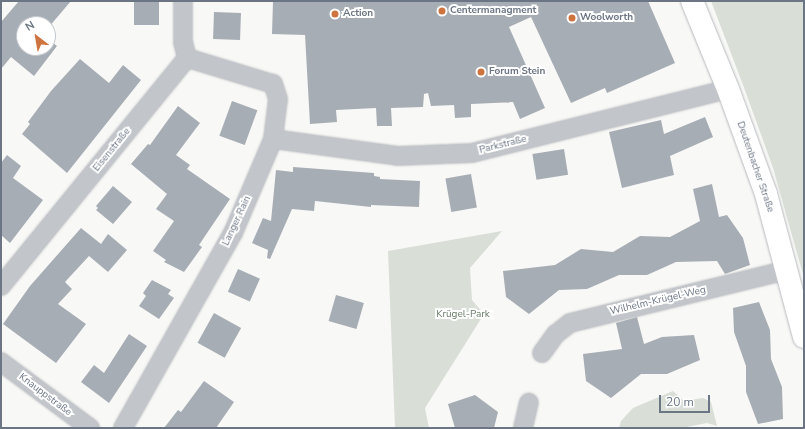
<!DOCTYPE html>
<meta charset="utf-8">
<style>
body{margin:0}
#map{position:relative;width:805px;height:429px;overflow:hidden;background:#f8f8f6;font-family:"Nunito Sans",sans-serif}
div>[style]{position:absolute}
.green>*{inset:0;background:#d9ded7}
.building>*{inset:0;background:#a7adb4;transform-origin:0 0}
.roads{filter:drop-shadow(0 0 1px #b7babf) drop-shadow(0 0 1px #b7babf)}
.street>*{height:18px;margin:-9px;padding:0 9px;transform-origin:9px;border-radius:9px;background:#c2c5c9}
.secondary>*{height:22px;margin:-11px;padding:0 11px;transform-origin:11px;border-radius:11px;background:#fff}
.dots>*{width:11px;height:11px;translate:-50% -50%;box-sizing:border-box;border:2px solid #fff;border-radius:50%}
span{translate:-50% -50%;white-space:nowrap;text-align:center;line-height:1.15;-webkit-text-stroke:4px #fff;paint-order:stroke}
.poi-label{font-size:10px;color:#6b7583;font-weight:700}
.left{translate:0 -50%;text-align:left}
.street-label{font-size:10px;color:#6b7583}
.park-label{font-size:10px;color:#6a7b69}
.frame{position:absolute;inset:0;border:2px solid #6b7583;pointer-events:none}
.north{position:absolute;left:16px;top:16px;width:40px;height:40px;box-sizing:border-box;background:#fff;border:1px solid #c4c8cd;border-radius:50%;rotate:329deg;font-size:11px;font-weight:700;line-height:16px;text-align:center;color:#6b7583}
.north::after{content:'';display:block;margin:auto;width:14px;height:18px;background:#cf733f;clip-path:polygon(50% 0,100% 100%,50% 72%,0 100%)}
.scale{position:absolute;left:659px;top:395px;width:51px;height:18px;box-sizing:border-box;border:2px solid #6b7583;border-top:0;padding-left:5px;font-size:12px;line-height:14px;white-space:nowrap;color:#6b7583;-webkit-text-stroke:3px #fff;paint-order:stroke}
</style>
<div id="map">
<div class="green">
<div style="clip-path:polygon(711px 1px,804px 1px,804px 278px,773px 168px,743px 85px)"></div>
<div style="clip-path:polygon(502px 231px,470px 268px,472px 300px,484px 314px,425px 408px,429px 428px,395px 428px,388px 251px)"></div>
<div style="clip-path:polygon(673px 391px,684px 401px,703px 398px,711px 402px,717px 426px,707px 423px,681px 428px,619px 428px,621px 421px,633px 408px)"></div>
</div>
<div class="building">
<div style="clip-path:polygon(19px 1px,71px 1px,48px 28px,48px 24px,24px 24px,24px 48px,48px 48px,48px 39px,57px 46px,34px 76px,11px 57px,1px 69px,1px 22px)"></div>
<div style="left:134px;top:1px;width:25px;height:24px"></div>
<div style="clip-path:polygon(273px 1px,648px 1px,675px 63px,607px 93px,605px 88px,571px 103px,531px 17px,509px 27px,545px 108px,520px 119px,513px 102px,471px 104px,471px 117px,455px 118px,454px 105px,431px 106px,428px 93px,424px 94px,423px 107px,391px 108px,392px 126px,377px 126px,376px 108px,336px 110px,337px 122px,310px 124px,305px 35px,272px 34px)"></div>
<div style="left:214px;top:12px;width:27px;height:27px;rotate:2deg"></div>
<div style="clip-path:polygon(80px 59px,109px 83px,123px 65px,141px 80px,67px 173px,22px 134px,30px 124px,28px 122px,51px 91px)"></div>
<div style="left:232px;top:101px;width:27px;height:37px;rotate:20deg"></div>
<div style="clip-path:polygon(178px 106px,200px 123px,176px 155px,190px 165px,187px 169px,230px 199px,199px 245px,202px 247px,184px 272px,164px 262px,166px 260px,153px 251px,174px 221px,156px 209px,167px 194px,131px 164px,148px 144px,150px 145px)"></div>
<div style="clip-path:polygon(705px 117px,713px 137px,670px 156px,674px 175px,622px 188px,609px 132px,661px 120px,664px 134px)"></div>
<div style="left:564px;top:149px;width:26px;height:32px;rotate:81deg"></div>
<div style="clip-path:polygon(7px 155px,21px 166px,13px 178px,43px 200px,10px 243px,1px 235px,1px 163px)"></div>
<div style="clip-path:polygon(293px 167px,374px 173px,374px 176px,380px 177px,380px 179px,420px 181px,419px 207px,371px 205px,371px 207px,315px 201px,314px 211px,292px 209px,270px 259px,267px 258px,268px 250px,252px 243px,263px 218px,271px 221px,276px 170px,293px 172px)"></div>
<div style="left:471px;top:174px;width:34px;height:26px;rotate:80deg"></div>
<div style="clip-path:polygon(712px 184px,719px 217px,727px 215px,743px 238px,750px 265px,725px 274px,717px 261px,676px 262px,647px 275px,619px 275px,587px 289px,559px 290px,529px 314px,506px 297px,503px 271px,555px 265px,581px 249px,613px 252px,640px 236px,670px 237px,700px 221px,693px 189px)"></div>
<div style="clip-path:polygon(113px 186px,132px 202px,113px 224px,96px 210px,98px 208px,96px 206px)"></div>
<div style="clip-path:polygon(81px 228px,101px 244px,108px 234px,127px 250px,108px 272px,89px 256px,65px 282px,72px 289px,58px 304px,86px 324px,56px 363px,3px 324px,30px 286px)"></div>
<div style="left:238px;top:269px;width:24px;height:25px;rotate:24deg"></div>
<div style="clip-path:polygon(152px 280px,171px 290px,168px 294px,174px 298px,159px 319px,139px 306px,146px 296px,143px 293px)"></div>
<div style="left:336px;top:295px;width:29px;height:27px;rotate:16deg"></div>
<div style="clip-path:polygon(759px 302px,770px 330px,771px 359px,782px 387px,783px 419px,758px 424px,746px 392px,746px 366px,734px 332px,733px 308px)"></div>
<div style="left:214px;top:313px;width:31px;height:34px;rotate:29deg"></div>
<div style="clip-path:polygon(637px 317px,644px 344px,662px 337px,694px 335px,700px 360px,667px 374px,641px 374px,611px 398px,586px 381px,583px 354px,622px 349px,616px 323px)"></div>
<div style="clip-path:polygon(129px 334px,147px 346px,109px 403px,81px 382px,94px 365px,104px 373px)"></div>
<div style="clip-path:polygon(204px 381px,234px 402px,216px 428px,164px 428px,178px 410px,181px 412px)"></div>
<div style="clip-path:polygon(475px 395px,498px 412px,494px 428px,455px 428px,448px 404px)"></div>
</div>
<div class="roads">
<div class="street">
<div style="left:273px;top:139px;width:126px;rotate:7.7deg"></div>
<div style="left:398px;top:156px;width:74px;rotate:-2.3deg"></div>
<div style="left:472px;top:153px;width:264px;rotate:-14deg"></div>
<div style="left:1px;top:286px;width:294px;rotate:-50.8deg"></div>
<div style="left:187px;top:58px;width:16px;rotate:-104deg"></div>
<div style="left:183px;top:42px;width:41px;rotate:-90deg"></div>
<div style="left:542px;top:353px;width:24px;rotate:-54deg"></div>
<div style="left:556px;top:334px;width:18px;rotate:-38deg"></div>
<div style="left:570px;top:323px;width:223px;rotate:-13.7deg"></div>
<div style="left:1px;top:362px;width:111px;rotate:36.6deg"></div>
<div style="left:123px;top:428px;width:224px;rotate:-60.6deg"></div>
<div style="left:233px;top:233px;width:102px;rotate:-66.9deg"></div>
<div style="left:273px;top:139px;width:40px;rotate:-82.9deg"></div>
<div style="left:278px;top:99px;width:16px;rotate:-108deg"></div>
<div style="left:273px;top:84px;width:90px;rotate:-163.2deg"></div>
<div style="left:523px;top:428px;width:26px;rotate:-77deg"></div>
</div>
<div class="secondary">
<div style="left:692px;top:1px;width:95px;rotate:67.8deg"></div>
<div style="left:728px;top:89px;width:112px;rotate:70.1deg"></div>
<div style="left:766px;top:194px;width:148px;rotate:75.1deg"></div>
</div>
</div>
<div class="dots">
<div style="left:442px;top:11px;background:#cf733f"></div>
<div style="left:335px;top:14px;background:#cf733f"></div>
<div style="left:572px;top:18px;background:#cf733f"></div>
<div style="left:481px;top:72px;background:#cf733f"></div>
</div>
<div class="poi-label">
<span class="left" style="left:450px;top:11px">Centermanagment</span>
<span class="left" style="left:343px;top:14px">Action</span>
<span class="left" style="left:580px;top:18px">Woolworth</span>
<span class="left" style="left:489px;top:72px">Forum Stein</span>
</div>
<div class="street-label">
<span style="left:503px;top:145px;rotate:-14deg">Parkstraße</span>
<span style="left:112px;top:150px;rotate:-51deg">Eisenstraße</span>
<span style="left:755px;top:167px;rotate:71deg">Deutenbacher Straße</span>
<span style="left:237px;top:221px;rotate:-65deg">Langer Rain</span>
<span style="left:658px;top:301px;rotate:-13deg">Wilhelm-Krügel-Weg</span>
<span style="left:45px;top:395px;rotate:37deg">Knauppstraße</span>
</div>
<div class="park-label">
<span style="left:463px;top:315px">Krügel-Park</span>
</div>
<div class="frame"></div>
<div class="north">N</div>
<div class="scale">20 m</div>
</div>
